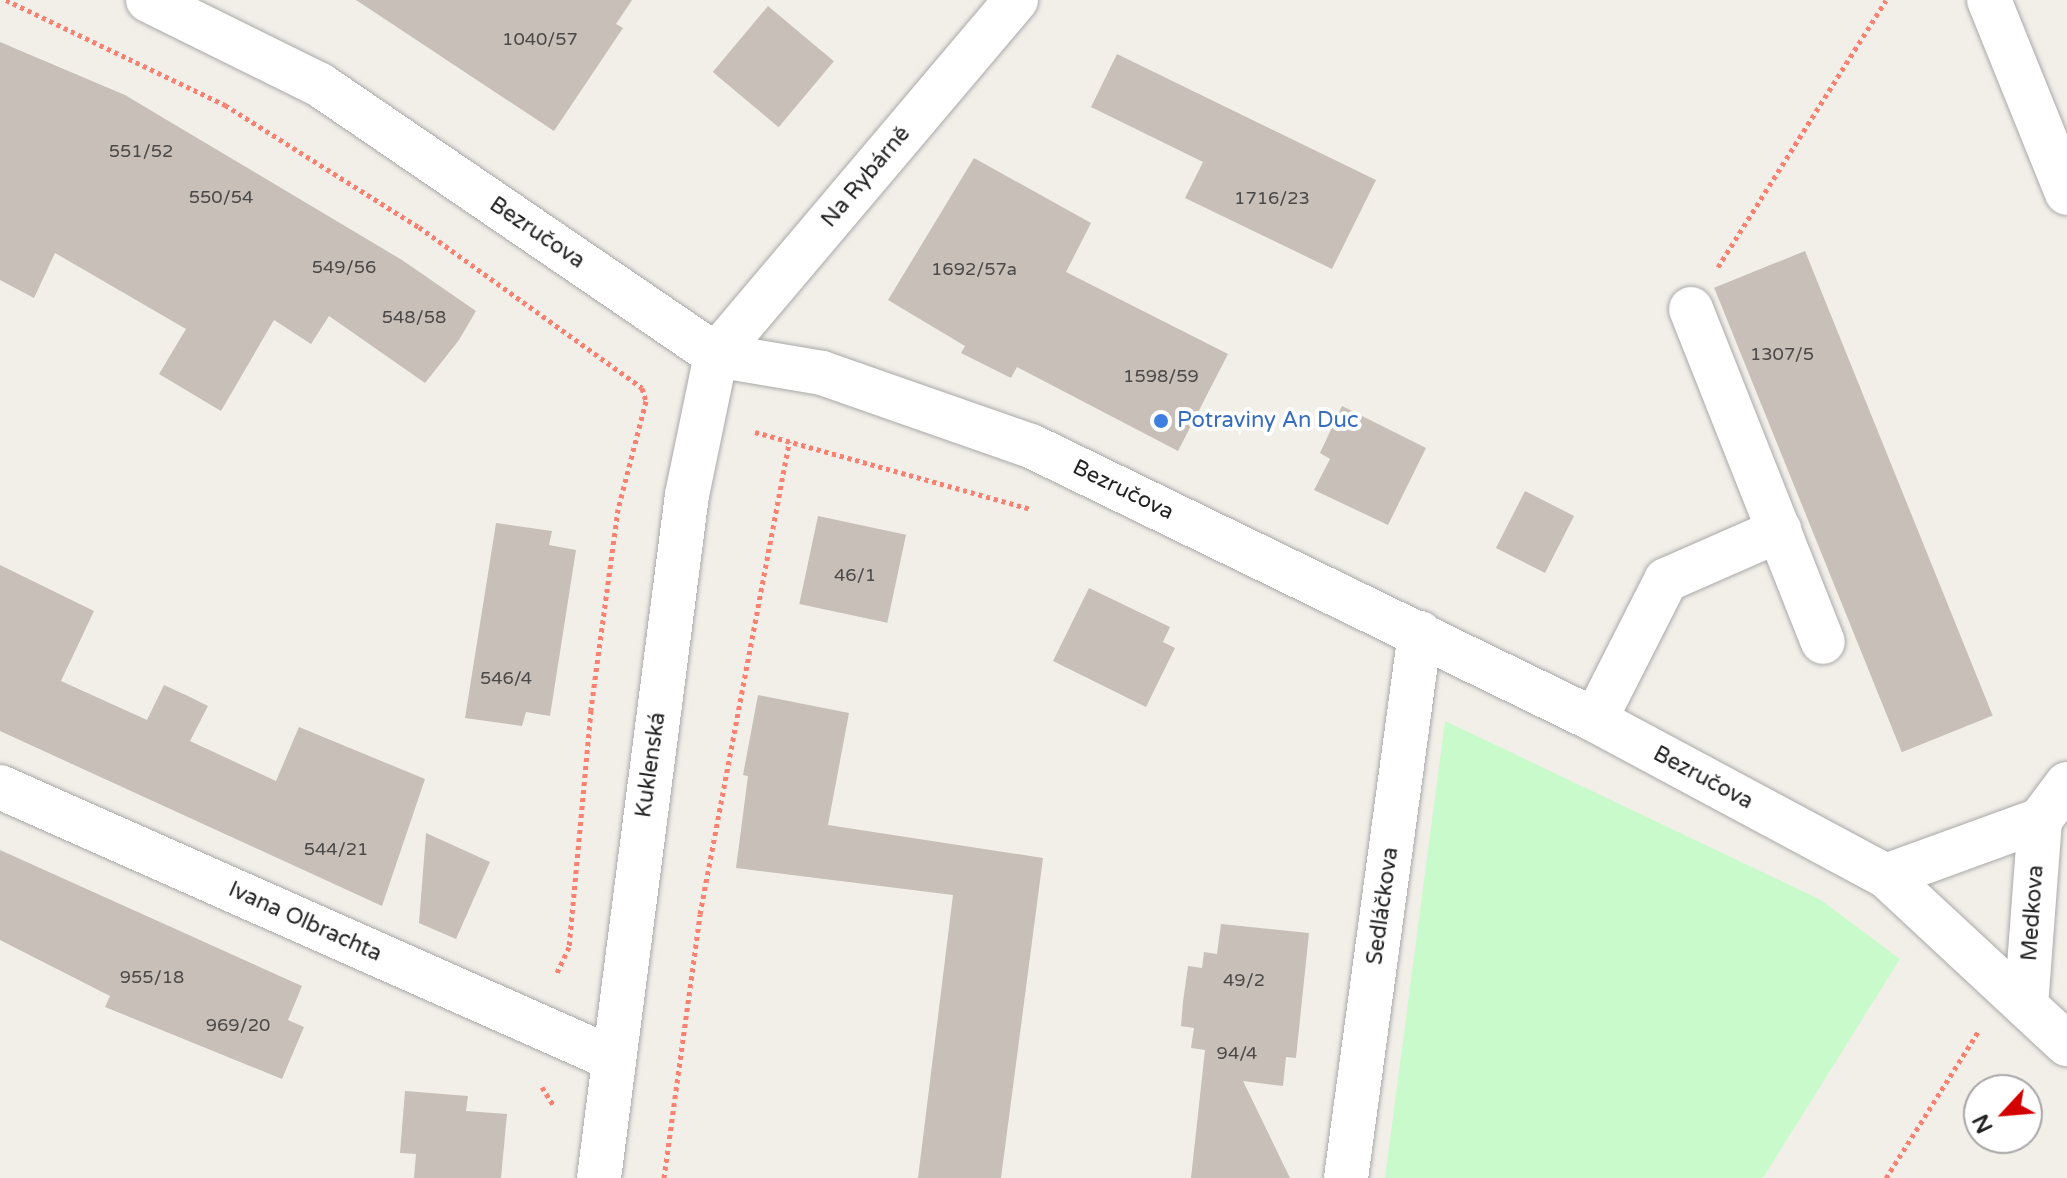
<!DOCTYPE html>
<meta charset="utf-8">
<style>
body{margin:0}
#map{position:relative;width:2067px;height:1178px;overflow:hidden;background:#f2efe9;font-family:"Varela Round",sans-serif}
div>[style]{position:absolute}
.park>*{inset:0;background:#c8facc}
.building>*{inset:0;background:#c7bfb8;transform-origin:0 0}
.path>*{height:5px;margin-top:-2.5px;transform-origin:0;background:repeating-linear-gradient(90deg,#fa8072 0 4px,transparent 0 8px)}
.roads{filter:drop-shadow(0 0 2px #a9a9a9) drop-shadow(0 0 2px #a9a9a9)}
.minor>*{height:44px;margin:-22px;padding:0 22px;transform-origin:22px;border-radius:22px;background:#fff}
.dots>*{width:22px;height:22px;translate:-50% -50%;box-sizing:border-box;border:4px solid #fff;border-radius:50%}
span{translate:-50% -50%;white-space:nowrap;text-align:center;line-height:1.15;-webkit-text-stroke:8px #fff;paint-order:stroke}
.number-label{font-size:18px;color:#4b4948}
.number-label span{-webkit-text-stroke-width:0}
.street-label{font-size:22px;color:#222}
.shop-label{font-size:22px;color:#366cbe}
.left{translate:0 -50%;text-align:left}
.north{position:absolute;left:1963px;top:1074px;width:80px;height:80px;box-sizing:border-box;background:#fff;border:2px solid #a7a7a7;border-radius:50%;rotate:244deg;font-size:22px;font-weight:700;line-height:32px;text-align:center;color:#222}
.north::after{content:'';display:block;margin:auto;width:28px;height:36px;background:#d40000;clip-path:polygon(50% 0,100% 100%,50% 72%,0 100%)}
</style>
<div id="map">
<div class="park">
<div style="clip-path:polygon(1445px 721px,1821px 900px,1900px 959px,1763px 1178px,1385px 1178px)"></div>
</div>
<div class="building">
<div style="clip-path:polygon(356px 0,632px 0,616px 24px,623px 28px,554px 131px)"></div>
<div style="left:768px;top:6px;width:86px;height:86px;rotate:40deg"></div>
<div style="clip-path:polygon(0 42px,125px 95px,402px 260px,476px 311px,459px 340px,425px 383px,329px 316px,311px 344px,274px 320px,221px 411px,159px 374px,186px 329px,55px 253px,34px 298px,0 280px)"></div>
<div style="clip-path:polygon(1117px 54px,1376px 180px,1332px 269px,1185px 198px,1203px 162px,1091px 107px)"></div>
<div style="clip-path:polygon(974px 158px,1091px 223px,1066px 272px,1228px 354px,1178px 451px,1017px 367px,1011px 378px,961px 353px,965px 346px,888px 300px)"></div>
<div style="left:1805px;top:251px;width:501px;height:98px;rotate:68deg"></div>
<div style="clip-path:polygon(1342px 406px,1426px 448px,1388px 525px,1314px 490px,1330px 459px,1320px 453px)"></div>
<div style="left:1525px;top:491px;width:55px;height:64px;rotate:27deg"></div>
<div style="left:818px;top:516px;width:90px;height:90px;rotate:12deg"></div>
<div style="clip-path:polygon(496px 523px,552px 531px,549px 545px,576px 550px,550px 716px,526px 712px,522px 726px,465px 718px)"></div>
<div style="clip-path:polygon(0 565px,94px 611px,61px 681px,147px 720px,164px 685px,190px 697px,208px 706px,190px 741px,276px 781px,299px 727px,425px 779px,382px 906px,0 731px)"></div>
<div style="clip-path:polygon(1089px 588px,1170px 627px,1163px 642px,1175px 648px,1146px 707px,1053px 661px)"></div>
<div style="clip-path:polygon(758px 695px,849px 713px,828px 825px,1043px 858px,1001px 1178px,918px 1178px,953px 895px,736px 868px,748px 776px,743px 775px)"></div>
<div style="clip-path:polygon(426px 833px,490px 862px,456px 939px,419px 923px)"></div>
<div style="clip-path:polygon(0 850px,302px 986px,288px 1020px,304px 1027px,282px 1079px,105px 1007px,110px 996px,0 940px)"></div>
<div style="clip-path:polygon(1221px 924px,1309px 933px,1296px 1058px,1286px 1057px,1283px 1086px,1243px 1081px,1290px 1178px,1191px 1178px,1205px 1050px,1191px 1048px,1194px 1028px,1181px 1026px,1183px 1002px,1188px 966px,1202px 968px,1204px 952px,1217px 954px)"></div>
<div style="clip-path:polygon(405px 1091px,468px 1096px,466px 1111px,507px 1114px,501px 1178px,414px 1178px,416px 1154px,400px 1153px)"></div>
</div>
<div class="path">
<div style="left:6px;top:0;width:243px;rotate:25.6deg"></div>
<div style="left:225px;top:105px;width:229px;rotate:32.2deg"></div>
<div style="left:419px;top:227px;width:275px;rotate:35.8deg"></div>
<div style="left:642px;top:388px;width:14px;rotate:73deg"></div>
<div style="left:646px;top:401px;width:112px;rotate:104.5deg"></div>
<div style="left:618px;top:509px;width:203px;rotate:97.7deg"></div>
<div style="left:591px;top:710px;width:238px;rotate:95.3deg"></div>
<div style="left:569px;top:947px;width:31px;rotate:115deg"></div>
<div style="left:1718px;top:267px;width:315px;rotate:-57.8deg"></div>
<div style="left:755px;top:432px;width:286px;rotate:15.6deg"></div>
<div style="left:542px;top:1087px;width:22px;rotate:58deg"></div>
<div style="left:664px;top:1178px;width:266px;rotate:-82.2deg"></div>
<div style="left:700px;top:914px;width:481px;rotate:-79.3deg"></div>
<div style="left:1886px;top:1178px;width:173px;rotate:-57.8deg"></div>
</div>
<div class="roads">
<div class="minor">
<div style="left:148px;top:0;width:192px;rotate:26.3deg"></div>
<div style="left:320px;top:85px;width:479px;rotate:34.3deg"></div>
<div style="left:716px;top:355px;width:108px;rotate:9.6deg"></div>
<div style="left:822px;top:373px;width:221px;rotate:19.3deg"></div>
<div style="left:1031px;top:446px;width:627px;rotate:25.91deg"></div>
<div style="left:1595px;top:720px;width:330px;rotate:28.2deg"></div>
<div style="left:1886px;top:876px;width:247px;rotate:42.9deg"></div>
<div style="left:1989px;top:0;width:208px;rotate:68deg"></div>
<div style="left:1691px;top:309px;width:358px;rotate:68.4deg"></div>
<div style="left:1595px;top:720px;width:157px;rotate:-63.1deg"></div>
<div style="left:1666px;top:580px;width:124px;rotate:-23.7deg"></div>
<div style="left:0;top:787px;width:668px;rotate:23.92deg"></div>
<div style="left:1886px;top:876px;width:164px;rotate:-20deg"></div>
<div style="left:2040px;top:820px;width:45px;rotate:-53.1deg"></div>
<div style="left:2026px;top:1006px;width:187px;rotate:-85.7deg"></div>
<div style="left:599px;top:1178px;width:689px;rotate:-82.66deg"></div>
<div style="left:687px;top:495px;width:143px;rotate:-78.3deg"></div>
<div style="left:716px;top:355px;width:465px;rotate:-49.8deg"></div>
<div style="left:1346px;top:1178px;width:550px;rotate:-82.27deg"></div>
</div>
</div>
<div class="dots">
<div style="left:1161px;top:421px;background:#3f7fe0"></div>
</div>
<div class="number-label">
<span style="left:540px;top:39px">1040/57</span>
<span style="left:141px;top:151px">551/52</span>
<span style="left:221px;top:197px">550/54</span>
<span style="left:1272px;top:198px">1716/23</span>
<span style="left:344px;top:267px">549/56</span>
<span style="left:974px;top:269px">1692/57a</span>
<span style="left:414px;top:317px">548/58</span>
<span style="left:1782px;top:354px">1307/5</span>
<span style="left:1161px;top:376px">1598/59</span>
<span style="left:855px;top:575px">46/1</span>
<span style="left:506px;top:678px">546/4</span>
<span style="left:336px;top:849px">544/21</span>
<span style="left:152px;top:977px">955/18</span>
<span style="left:1244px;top:980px">49/2</span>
<span style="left:238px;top:1025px">969/20</span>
<span style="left:1237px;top:1053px">94/4</span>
</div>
<div class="street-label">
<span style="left:866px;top:177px;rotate:-50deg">Na Rybárně</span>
<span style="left:537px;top:233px;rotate:34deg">Bezručova</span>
<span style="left:1123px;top:490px;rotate:26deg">Bezručova</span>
<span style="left:651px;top:765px;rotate:-82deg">Kuklenská</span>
<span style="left:1703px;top:778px;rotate:28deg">Bezručova</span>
<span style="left:1383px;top:906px;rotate:-82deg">Sedláčkova</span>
<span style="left:2033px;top:913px;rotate:-86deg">Medkova</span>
<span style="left:305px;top:922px;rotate:24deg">Ivana Olbrachta</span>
</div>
<div class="shop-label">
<span class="left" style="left:1177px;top:421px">Potraviny An Duc</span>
</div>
<div class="north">N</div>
</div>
